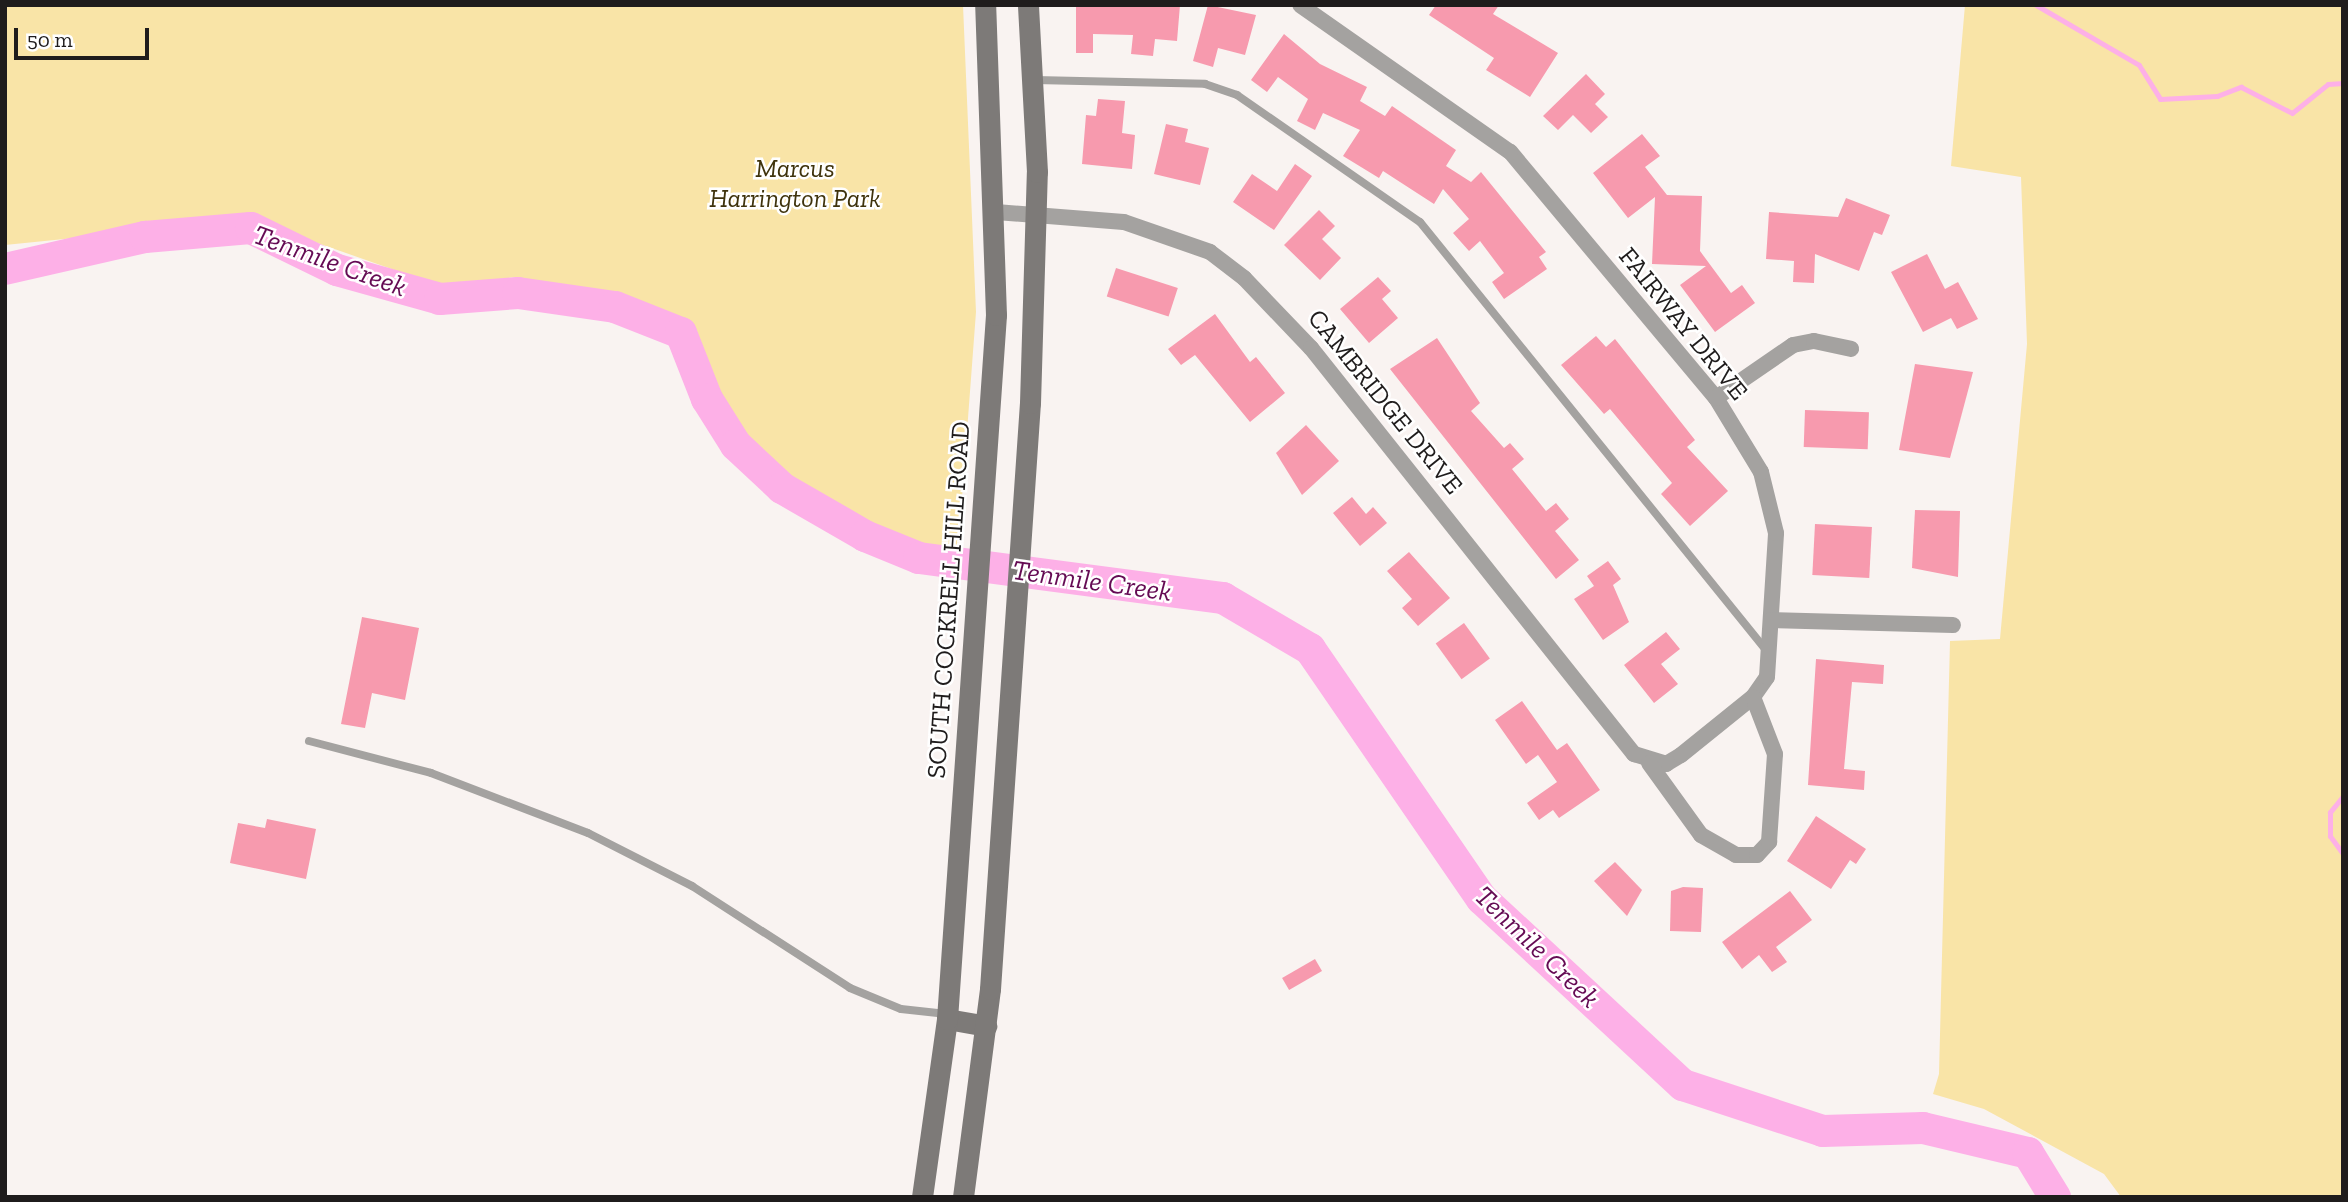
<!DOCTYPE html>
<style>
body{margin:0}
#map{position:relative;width:2348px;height:1202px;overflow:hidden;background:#f9f3f1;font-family:"Zilla Slab",serif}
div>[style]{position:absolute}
.green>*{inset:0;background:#f9e4a7}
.stream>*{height:5px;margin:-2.5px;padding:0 2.5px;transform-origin:2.5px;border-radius:2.5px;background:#fdb0e7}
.river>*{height:32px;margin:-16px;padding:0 16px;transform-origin:16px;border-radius:16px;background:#fdb0e7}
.building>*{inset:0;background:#f79aae;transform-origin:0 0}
.lane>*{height:8px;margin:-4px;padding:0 4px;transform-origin:4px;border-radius:4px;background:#a4a2a0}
.street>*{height:16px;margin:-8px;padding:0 8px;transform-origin:8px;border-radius:8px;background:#a4a2a0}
.secondary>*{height:21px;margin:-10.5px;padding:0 10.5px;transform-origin:10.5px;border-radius:10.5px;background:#7d7a78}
span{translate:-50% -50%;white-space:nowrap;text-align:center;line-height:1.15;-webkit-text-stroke:5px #fff;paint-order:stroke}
.park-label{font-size:26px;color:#3f330c;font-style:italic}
.street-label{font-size:26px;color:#1f1c1c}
.water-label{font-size:28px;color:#650b54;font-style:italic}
.frame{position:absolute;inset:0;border:7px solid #1f1c1c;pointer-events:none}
.scale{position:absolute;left:14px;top:28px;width:135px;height:32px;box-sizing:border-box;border:4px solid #1f1c1c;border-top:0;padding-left:9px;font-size:21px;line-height:24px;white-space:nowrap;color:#1f1c1c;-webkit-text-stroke:5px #fff;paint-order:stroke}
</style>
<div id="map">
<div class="green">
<div style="clip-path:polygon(5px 5px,963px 5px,976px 312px,958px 551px,916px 545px,789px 482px,744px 444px,689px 327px,620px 298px,516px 277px,440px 286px,252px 220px,5px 245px)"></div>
<div style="clip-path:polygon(1965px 5px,2343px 5px,2343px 1197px,2121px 1197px,2104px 1174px,1984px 1109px,1933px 1094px,1939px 1074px,1950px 641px,2000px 639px,2027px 344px,2021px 177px,1951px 166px)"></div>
</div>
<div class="stream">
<div style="left:2036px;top:5px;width:119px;rotate:30.2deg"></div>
<div style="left:2139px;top:65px;width:40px;rotate:58deg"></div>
<div style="left:2160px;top:99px;width:57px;rotate:-3deg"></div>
<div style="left:2217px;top:96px;width:26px;rotate:-21deg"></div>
<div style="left:2241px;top:87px;width:57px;rotate:27deg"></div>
<div style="left:2292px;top:113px;width:46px;rotate:-38.9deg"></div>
<div style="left:2328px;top:84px;width:15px;rotate:-4deg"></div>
<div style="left:2343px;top:796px;width:21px;rotate:129deg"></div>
<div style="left:2330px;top:812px;width:24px;rotate:90deg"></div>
<div style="left:2330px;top:836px;width:22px;rotate:54deg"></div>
</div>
<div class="river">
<div style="left:5px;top:269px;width:144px;rotate:-12.9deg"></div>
<div style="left:145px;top:237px;width:106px;rotate:-4.9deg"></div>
<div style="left:251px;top:228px;width:96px;rotate:26deg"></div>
<div style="left:337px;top:270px;width:107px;rotate:15.7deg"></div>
<div style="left:440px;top:299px;width:78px;rotate:-4.4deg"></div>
<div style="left:518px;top:293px;width:98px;rotate:8.2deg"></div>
<div style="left:615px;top:307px;width:71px;rotate:21.5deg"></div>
<div style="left:681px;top:333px;width:71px;rotate:68.5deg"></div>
<div style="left:707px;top:399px;width:54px;rotate:57.8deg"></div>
<div style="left:736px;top:445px;width:63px;rotate:43.1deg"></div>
<div style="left:782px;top:488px;width:96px;rotate:30deg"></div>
<div style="left:865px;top:536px;width:58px;rotate:22.2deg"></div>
<div style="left:919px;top:558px;width:307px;rotate:7.5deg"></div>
<div style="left:1223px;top:598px;width:101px;rotate:30.4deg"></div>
<div style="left:1310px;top:649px;width:303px;rotate:55.5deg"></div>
<div style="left:1482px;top:899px;width:274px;rotate:42.8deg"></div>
<div style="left:1683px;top:1085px;width:147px;rotate:18.2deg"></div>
<div style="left:1823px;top:1131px;width:100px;rotate:-1.7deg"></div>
<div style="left:1923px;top:1128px;width:108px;rotate:13.4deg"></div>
<div style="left:2028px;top:1153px;width:52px;rotate:58.5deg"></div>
</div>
<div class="building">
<div style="clip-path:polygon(1076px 5px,1180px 5px,1177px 41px,1155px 39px,1153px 56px,1131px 54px,1133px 35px,1093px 34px,1093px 53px,1076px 53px)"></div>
<div style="clip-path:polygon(1208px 5px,1256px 15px,1245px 55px,1218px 48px,1213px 67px,1193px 61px)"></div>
<div style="clip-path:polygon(1436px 5px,1499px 5px,1493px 14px,1558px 53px,1530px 97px,1486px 70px,1494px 58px,1429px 15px)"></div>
<div style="clip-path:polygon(1284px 34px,1320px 64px,1367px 87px,1360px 101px,1385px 116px,1392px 106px,1456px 150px,1446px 166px,1471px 182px,1481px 172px,1546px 252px,1539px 257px,1547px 269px,1504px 299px,1492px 282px,1504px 273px,1480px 241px,1469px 251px,1453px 233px,1469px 219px,1443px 189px,1434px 204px,1383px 171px,1379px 178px,1343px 156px,1360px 130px,1323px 113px,1315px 130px,1297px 121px,1308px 99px,1278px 77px,1267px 92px,1251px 80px)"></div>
<div style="clip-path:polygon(1586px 74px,1605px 94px,1595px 104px,1608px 117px,1591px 133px,1573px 115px,1558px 130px,1543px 116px)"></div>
<div style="clip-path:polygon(1098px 99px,1125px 101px,1122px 133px,1135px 135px,1132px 169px,1082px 164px,1086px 115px,1096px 116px)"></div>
<div style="clip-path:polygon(1166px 124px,1188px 129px,1185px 142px,1209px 148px,1200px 185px,1154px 174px)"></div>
<div style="clip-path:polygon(1642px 134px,1660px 156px,1645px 167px,1667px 195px,1702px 196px,1700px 251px,1731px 293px,1742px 285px,1755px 303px,1715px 332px,1680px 285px,1706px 266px,1652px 264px,1655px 197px,1628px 218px,1593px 173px)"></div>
<div style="clip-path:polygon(1295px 164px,1312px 176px,1274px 230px,1233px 202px,1252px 174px,1277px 191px)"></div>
<div style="clip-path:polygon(1846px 198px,1890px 215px,1882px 235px,1874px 232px,1859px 271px,1815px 254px,1814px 283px,1793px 282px,1794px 261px,1766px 259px,1769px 212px,1838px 217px)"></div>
<div style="clip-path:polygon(1319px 210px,1335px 226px,1322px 239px,1341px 258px,1320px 280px,1284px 245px)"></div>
<div style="clip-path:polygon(1927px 254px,1945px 289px,1958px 282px,1978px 319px,1957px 329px,1951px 318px,1923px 332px,1891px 272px)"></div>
<div style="left:1116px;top:268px;width:65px;height:30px;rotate:18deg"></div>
<div style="clip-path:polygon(1378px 277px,1391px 291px,1382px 299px,1398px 318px,1369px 343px,1340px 309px)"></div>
<div style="clip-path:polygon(1215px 314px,1250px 362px,1256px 357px,1285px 393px,1250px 422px,1195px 355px,1181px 365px,1168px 349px)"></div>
<div style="clip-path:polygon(1596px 336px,1606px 347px,1615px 339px,1695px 440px,1687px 447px,1728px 491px,1690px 526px,1661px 494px,1672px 483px,1610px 409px,1604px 414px,1561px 365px)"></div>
<div style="clip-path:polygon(1437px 338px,1480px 403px,1471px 411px,1504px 448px,1510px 443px,1524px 459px,1512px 469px,1546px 511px,1556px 503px,1569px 519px,1555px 531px,1579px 560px,1556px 579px,1390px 369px)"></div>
<div style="clip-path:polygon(1915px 364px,1973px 372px,1950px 458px,1899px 450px)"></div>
<div style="left:1805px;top:410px;width:64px;height:37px;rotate:2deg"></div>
<div style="clip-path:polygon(1306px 425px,1339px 461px,1302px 495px,1276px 453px)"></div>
<div style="clip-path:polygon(1352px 497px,1366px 514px,1373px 507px,1387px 523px,1360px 546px,1333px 513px)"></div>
<div style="clip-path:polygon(1915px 510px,1960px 511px,1958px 577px,1912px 568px)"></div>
<div style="left:1815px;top:524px;width:57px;height:51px;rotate:3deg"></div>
<div style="clip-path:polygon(1409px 552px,1450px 598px,1418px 626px,1402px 608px,1412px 599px,1387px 571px)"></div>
<div style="clip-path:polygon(1608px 561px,1621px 579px,1613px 585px,1629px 622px,1603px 640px,1574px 599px,1594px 586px,1587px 576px)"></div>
<div style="clip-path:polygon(362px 617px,419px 628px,405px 700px,372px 693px,365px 728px,341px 724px)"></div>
<div style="left:1464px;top:623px;width:44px;height:35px;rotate:54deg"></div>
<div style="clip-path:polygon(1666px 632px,1680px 649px,1661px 664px,1678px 684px,1654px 703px,1624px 665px)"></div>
<div style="clip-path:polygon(1816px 659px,1884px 665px,1883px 684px,1852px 682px,1844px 769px,1865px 771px,1864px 790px,1808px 785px)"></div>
<div style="clip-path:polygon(1522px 701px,1557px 750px,1567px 743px,1600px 790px,1559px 818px,1553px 810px,1539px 820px,1527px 803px,1557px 782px,1538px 755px,1526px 764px,1495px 720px)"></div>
<div style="clip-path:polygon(1816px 816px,1866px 849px,1856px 864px,1850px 860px,1831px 889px,1787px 861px)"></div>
<div style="clip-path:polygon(267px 819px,316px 829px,306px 879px,230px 863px,238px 823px,265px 828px)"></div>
<div style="clip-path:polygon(1615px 862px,1642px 890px,1627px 916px,1594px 881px)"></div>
<div style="clip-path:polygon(1683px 887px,1703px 888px,1701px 932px,1670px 931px,1671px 891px)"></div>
<div style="clip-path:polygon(1790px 891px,1812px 920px,1776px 947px,1787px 962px,1772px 972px,1759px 955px,1742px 969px,1722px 942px)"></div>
<div style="left:1315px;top:959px;width:14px;height:38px;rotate:60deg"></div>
</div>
<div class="lane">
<div style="left:1035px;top:80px;width:170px;rotate:1.3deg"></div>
<div style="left:1205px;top:84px;width:34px;rotate:19deg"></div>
<div style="left:1237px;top:95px;width:223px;rotate:34.8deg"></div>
<div style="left:1420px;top:222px;width:550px;rotate:51.05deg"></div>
<div style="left:309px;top:741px;width:126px;rotate:14.7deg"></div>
<div style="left:431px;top:773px;width:168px;rotate:20.9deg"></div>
<div style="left:588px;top:833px;width:117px;rotate:27deg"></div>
<div style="left:692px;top:886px;width:188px;rotate:32.8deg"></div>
<div style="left:850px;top:988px;width:55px;rotate:22.4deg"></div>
<div style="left:901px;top:1009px;width:46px;rotate:6.2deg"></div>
</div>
<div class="street">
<div style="left:996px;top:212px;width:128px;rotate:4.5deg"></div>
<div style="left:1124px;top:222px;width:91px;rotate:19.2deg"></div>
<div style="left:1210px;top:252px;width:43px;rotate:37.4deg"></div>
<div style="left:1244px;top:278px;width:97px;rotate:46.3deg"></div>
<div style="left:1311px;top:348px;width:519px;rotate:51.5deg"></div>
<div style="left:1634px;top:754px;width:34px;rotate:17deg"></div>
<div style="left:1666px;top:764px;width:17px;rotate:-31deg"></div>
<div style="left:1681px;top:755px;width:92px;rotate:-38.9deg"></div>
<div style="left:1753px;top:697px;width:24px;rotate:-55deg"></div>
<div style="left:1767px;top:677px;width:144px;rotate:-86.4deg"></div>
<div style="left:1776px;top:533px;width:63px;rotate:-103.8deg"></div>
<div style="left:1761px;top:472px;width:87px;rotate:-121.3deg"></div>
<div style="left:1716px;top:398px;width:321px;rotate:-129.9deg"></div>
<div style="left:1510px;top:152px;width:256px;rotate:-145deg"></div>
<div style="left:1716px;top:398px;width:93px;rotate:-34.5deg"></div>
<div style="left:1793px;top:345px;width:21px;rotate:-11deg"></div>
<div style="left:1814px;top:341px;width:38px;rotate:12deg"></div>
<div style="left:1771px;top:620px;width:182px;rotate:1.6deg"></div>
<div style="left:1649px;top:763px;width:89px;rotate:54.2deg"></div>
<div style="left:1701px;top:835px;width:40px;rotate:29.7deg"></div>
<div style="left:1736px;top:855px;width:21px"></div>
<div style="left:1757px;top:855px;width:18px;rotate:-47deg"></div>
<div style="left:1769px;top:842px;width:88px;rotate:-86.1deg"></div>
<div style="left:1775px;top:754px;width:61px;rotate:-111.1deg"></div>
</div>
<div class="secondary">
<div style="left:947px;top:1019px;width:40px;rotate:10deg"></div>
<div style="left:922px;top:1197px;width:180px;rotate:-82deg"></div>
<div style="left:947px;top:1019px;width:706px;rotate:-86.02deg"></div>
<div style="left:996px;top:315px;width:310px;rotate:-92deg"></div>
<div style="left:963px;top:1197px;width:210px;rotate:-82.6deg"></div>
<div style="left:990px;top:989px;width:587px;rotate:-86.1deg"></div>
<div style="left:1030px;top:403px;width:231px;rotate:-88.3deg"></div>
<div style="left:1037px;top:172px;width:167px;rotate:-93.1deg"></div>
</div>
<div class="park-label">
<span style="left:795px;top:184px">Marcus<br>Harrington Park</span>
</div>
<div class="street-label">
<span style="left:1683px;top:324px;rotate:51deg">FAIRWAY DRIVE</span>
<span style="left:1385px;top:402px;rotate:51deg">CAMBRIDGE DRIVE</span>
<span style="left:949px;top:600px;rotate:-86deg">SOUTH COCKRELL HILL ROAD</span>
</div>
<div class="water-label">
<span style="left:330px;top:261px;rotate:20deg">Tenmile Creek</span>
<span style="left:1092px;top:581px;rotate:8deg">Tenmile Creek</span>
<span style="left:1537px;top:947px;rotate:44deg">Tenmile Creek</span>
</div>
<div class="frame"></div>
<div class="scale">50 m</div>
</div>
